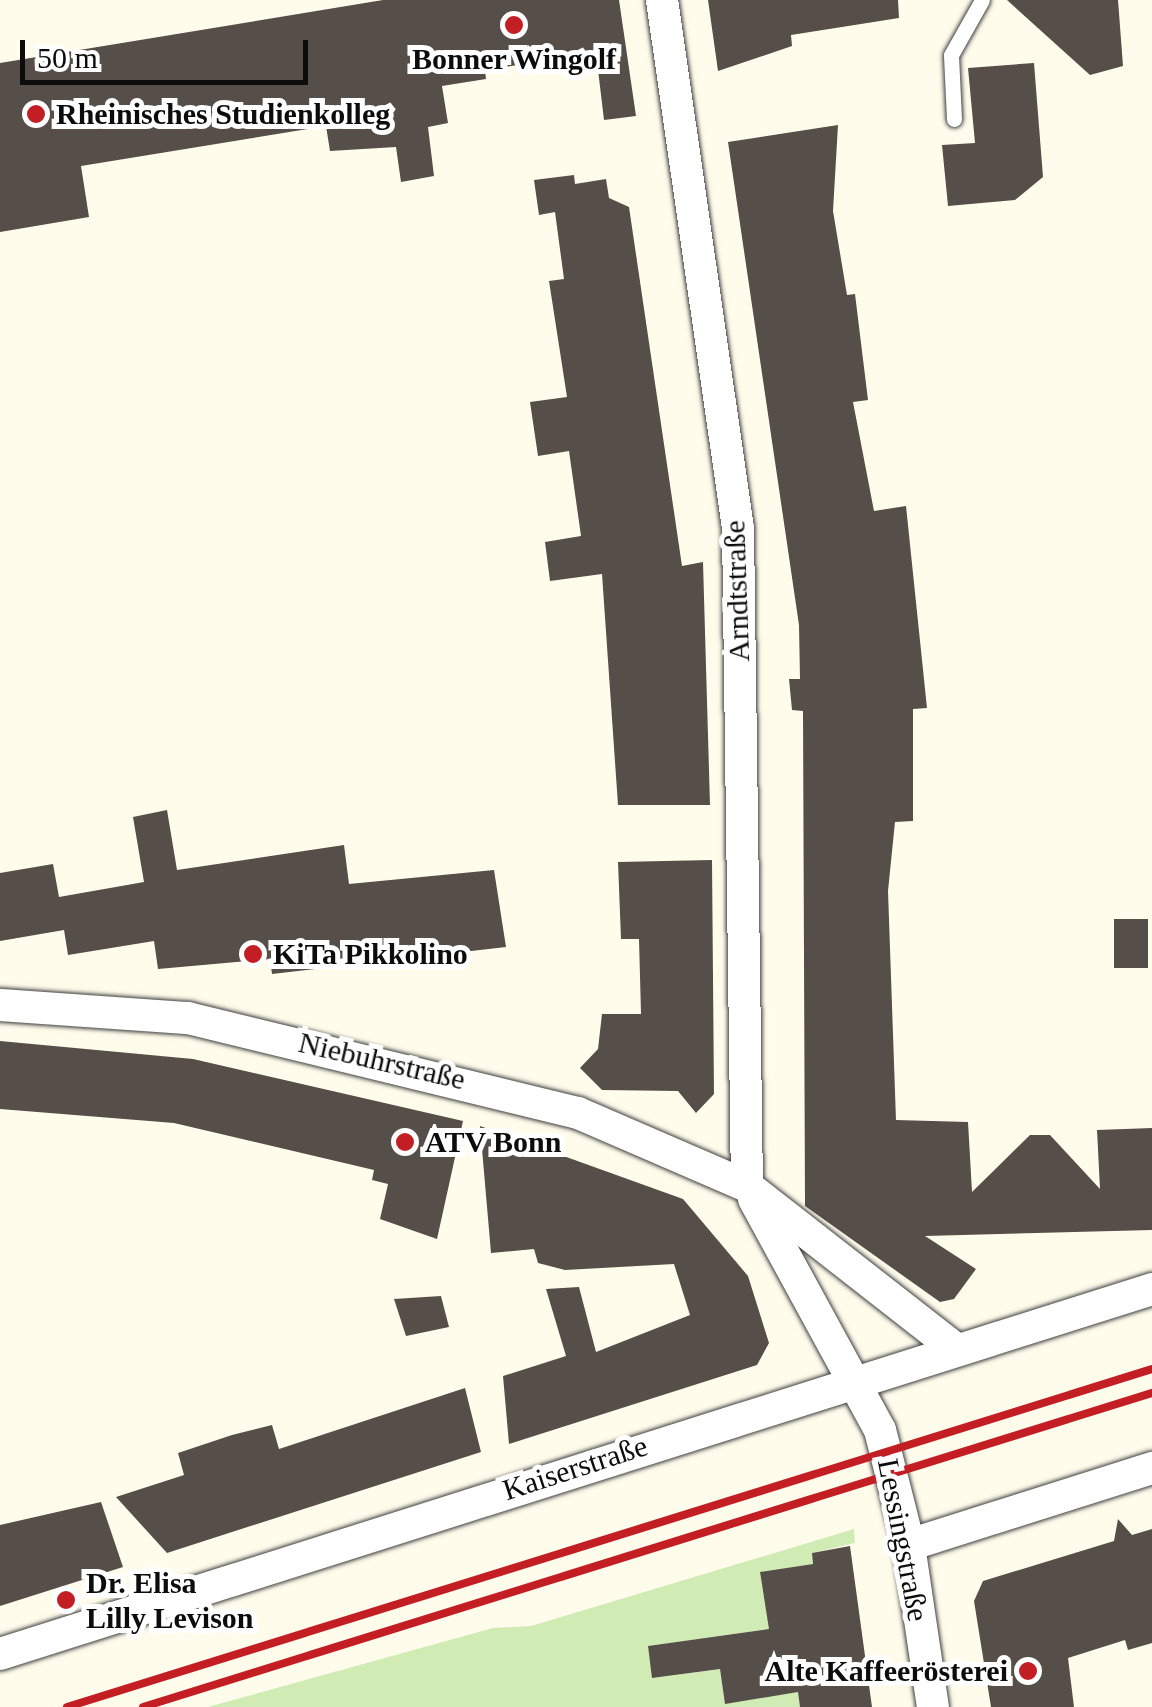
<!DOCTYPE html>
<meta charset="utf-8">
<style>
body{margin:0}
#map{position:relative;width:1152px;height:1707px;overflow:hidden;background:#fffcec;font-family:Georgia,serif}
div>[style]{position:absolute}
.green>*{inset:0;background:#d0ebb4}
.building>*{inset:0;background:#564e48;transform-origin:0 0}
.roads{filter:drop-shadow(0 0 2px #3f3f3f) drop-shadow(0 0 2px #3f3f3f)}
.lane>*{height:15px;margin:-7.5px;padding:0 7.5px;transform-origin:7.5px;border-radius:7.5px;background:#fff}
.street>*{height:32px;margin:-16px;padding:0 16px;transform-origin:16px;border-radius:16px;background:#fff}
.rail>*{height:8px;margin:-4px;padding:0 4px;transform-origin:4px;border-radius:4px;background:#c31e23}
.dots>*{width:28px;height:28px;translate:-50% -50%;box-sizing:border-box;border:5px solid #fff;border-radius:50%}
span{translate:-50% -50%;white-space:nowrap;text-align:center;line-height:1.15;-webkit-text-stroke:10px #fff;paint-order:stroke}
.poi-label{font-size:30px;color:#0c0c0c;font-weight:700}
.left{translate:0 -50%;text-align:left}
.right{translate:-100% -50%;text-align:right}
.street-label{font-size:30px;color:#0c0c0c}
.scale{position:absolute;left:20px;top:40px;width:288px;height:45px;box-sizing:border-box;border:5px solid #0c0c0c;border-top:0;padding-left:12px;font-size:30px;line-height:35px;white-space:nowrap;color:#0c0c0c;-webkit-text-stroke:8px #fff;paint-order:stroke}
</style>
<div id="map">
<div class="green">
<div style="clip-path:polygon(854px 1529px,855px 1543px,812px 1553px,813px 1564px,760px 1573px,765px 1604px,791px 1600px,797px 1639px,769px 1629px,648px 1646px,653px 1678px,720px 1669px,725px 1703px,798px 1692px,800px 1707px,208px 1707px,493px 1628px,531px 1626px)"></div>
</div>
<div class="building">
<div style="clip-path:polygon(383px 0,619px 0,636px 116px,604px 120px,596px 53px,485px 70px,486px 79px,442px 86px,448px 123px,428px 127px,434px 176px,401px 182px,396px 147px,330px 151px,326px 126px,81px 166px,89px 217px,0 232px,0 63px)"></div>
<div style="clip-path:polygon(708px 0,898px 0,899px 18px,791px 35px,792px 46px,718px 71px)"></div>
<div style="clip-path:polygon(1007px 0,1118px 0,1123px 66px,1090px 75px)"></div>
<div style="clip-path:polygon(1034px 63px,1043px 177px,1015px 200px,948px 206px,942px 145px,975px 143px,968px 68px)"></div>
<div style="clip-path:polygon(838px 125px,833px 211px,847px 295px,855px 294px,868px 400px,853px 402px,874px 511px,906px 506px,927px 708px,913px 709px,913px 821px,895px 822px,888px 891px,896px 1120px,968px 1122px,972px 1192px,1030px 1135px,1050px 1135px,1100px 1189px,1097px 1130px,1152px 1128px,1152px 1230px,925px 1236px,976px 1269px,954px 1299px,940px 1302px,805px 1206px,803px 711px,792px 710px,789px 679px,800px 679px,799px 625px,728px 142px)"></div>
<div style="clip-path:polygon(574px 175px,575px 184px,606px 179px,609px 198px,629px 207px,682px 566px,703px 562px,710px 805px,618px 805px,602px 574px,550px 581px,545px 542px,581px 536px,569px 451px,538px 456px,530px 402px,567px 397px,549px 281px,564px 279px,555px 212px,539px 215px,534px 180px)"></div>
<div style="clip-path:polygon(167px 810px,177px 870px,344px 845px,349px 884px,494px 870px,506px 947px,272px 974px,270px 959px,158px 969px,154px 941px,68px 955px,64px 930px,0 941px,0 873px,53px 864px,59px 897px,144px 882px,133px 817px)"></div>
<div style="clip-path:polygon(712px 860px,714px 1094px,696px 1113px,678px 1091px,602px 1090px,580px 1068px,598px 1049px,602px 1014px,641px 1014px,639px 939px,621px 939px,618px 862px)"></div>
<div style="left:1114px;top:919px;width:34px;height:49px"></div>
<div style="clip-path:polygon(0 1041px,193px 1059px,463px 1121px,437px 1239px,380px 1219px,388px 1184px,372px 1180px,374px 1170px,174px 1123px,0 1109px)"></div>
<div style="clip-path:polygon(480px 1126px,683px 1199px,748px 1276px,769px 1343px,757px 1365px,509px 1444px,503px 1376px,566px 1356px,546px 1289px,579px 1287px,596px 1352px,690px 1315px,674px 1264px,565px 1270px,538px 1263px,534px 1249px,491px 1253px)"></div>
<div style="clip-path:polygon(441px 1296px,449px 1327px,406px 1336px,394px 1299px)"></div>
<div style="clip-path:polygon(465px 1388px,481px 1452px,167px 1553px,116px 1497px,184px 1475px,178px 1453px,232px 1435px,272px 1425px,279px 1449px)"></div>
<div style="clip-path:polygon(101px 1502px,123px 1567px,0 1606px,0 1525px)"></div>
<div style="clip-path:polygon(1118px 1519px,1132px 1535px,1152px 1529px,1152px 1643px,1128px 1650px,1125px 1640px,1068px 1658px,1074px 1707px,991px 1707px,974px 1601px,983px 1581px,1114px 1541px)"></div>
<div style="clip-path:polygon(850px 1546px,872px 1707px,800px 1707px,798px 1692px,725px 1704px,720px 1669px,652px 1678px,648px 1646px,769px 1629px,760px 1572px,813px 1564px,812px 1553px)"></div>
</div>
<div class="roads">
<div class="lane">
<div style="left:954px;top:119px;width:64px;rotate:-92.7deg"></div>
<div style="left:951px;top:55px;width:63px;rotate:-60.6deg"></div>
</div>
<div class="street">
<div style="left:662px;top:0;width:533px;rotate:81.81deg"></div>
<div style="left:738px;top:528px;width:658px;rotate:89.22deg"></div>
<div style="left:0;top:1005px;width:188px;rotate:4deg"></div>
<div style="left:188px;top:1018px;width:401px;rotate:13.7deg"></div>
<div style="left:578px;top:1113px;width:184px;rotate:23.4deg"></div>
<div style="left:747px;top:1186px;width:263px;rotate:38deg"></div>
<div style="left:754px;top:1199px;width:263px;rotate:61.4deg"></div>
<div style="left:880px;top:1430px;width:119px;rotate:75.8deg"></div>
<div style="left:909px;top:1545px;width:164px;rotate:81.6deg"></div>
<div style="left:909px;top:1545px;width:255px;rotate:-17.6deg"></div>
<div style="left:0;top:1654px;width:1208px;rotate:-17.58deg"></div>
</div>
</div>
<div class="rail">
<div style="left:67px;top:1707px;width:1136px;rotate:-17.3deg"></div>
<div style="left:143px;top:1707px;width:1057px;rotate:-17.29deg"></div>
</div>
<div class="dots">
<div style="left:514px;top:25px;background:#c31e23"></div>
<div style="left:36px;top:114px;background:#c31e23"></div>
<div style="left:253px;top:954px;background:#c31e23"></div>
<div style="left:405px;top:1142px;background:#c31e23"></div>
<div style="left:66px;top:1600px;background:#c31e23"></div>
<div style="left:1028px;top:1671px;background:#c31e23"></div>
</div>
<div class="poi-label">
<span style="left:514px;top:59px">Bonner Wingolf</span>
<span class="left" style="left:56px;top:114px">Rheinisches Studienkolleg</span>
<span class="left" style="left:273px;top:954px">KiTa Pikkolino</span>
<span class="left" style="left:425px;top:1142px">ATV Bonn</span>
<span class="left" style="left:86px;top:1600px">Dr. Elisa<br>Lilly Levison</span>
<span class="right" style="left:1008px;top:1671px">Alte Kaffeerösterei</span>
</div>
<div class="street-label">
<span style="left:737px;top:591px;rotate:-92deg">Arndtstraße</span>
<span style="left:382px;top:1061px;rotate:13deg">Niebuhrstraße</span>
<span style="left:575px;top:1468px;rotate:-18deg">Kaiserstraße</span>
<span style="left:903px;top:1540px;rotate:79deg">Lessingstraße</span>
</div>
<div class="scale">50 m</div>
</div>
